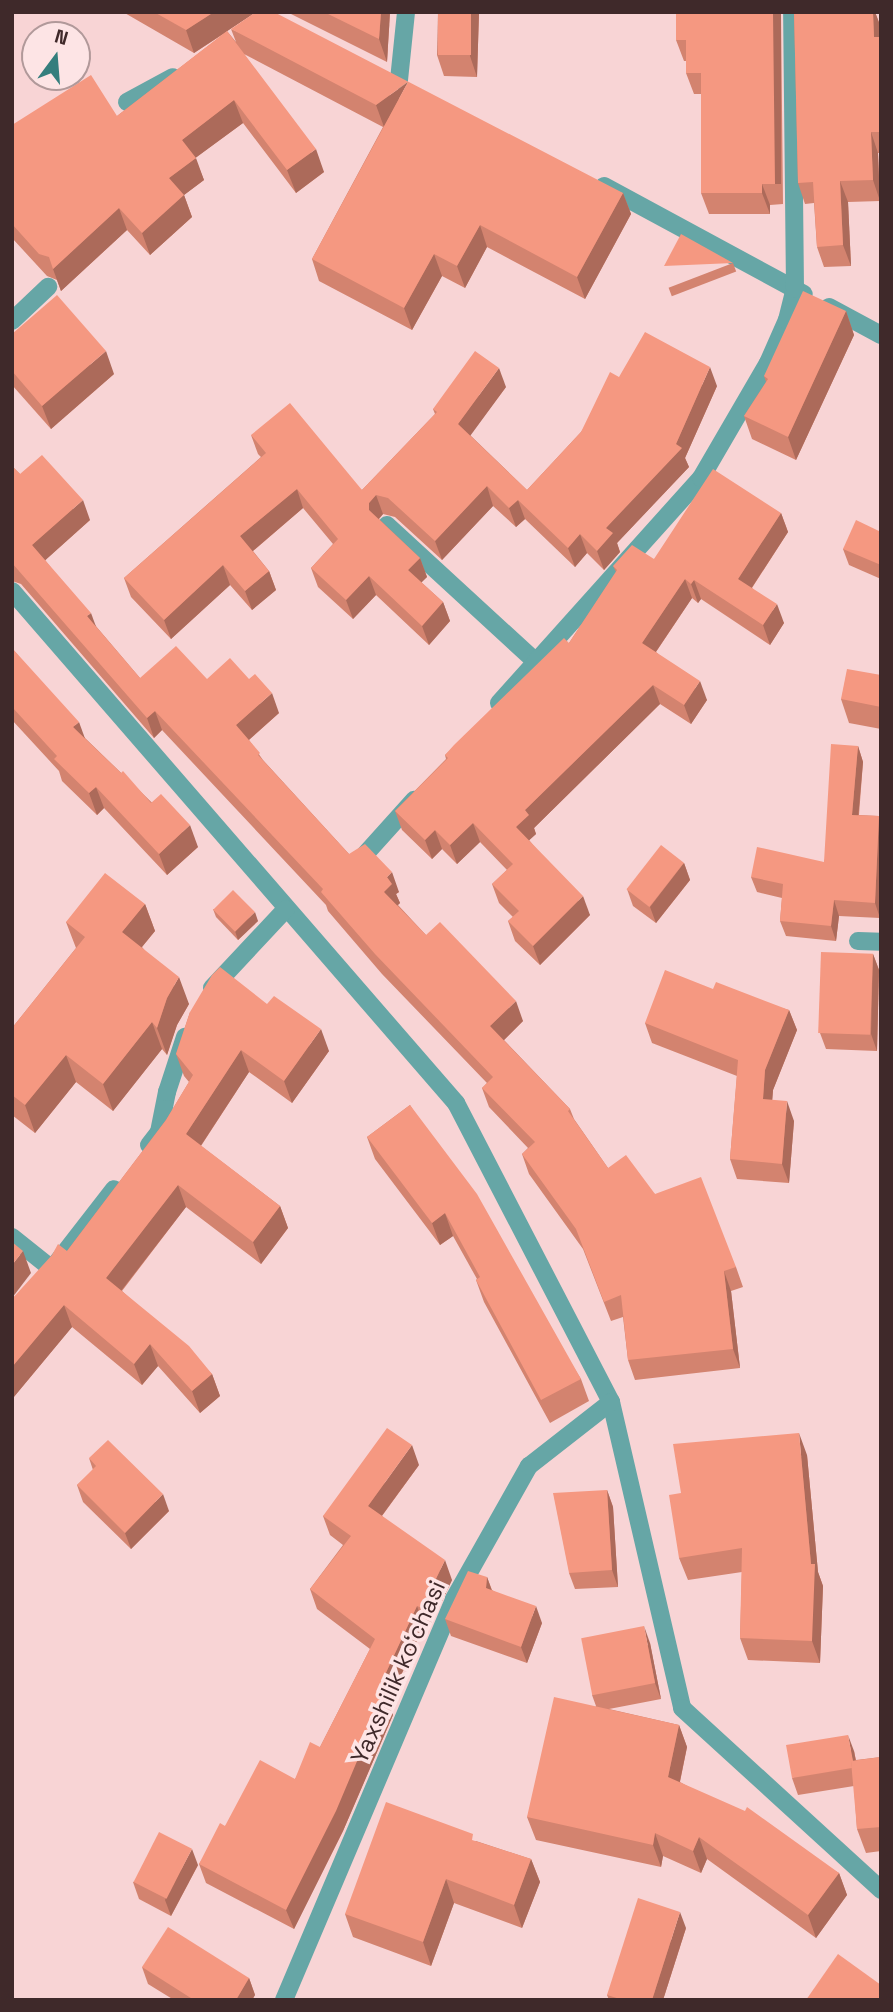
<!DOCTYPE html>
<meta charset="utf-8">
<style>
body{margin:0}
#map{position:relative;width:893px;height:2012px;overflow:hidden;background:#f8d4d5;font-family:"Space Grotesk",sans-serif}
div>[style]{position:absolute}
.service>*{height:18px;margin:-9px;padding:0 9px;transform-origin:9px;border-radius:9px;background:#66a6a6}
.minor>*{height:18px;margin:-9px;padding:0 9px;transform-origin:9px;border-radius:9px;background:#66a6a6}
.wall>*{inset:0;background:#d3836f;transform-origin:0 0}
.shaded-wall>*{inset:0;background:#ac6a5a;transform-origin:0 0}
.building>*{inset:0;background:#f59881;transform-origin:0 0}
span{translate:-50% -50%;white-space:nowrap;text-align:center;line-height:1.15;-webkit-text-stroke:7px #fde4e5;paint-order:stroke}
.street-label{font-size:24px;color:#3f292a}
.frame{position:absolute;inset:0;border:14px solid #3f292a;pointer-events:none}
.north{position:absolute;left:21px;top:21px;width:70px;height:70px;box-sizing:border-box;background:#fde4e5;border:2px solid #b1999a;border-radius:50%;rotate:16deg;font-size:19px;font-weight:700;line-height:28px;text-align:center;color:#3f292a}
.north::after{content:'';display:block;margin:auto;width:24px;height:32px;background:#357e7d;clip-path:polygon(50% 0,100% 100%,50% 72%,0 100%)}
</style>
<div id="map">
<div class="service">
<div style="left:127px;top:102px;width:52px;rotate:-28.5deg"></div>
<div style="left:12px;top:321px;width:50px;rotate:-43.4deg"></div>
<div style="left:387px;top:525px;width:202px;rotate:42.6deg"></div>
<div style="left:858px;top:941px;width:23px;rotate:2deg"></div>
<div style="left:12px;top:1237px;width:51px;rotate:38.7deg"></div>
</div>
<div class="minor">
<div style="left:399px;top:80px;width:68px;rotate:-84.1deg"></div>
<div style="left:604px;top:186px;width:227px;rotate:28.4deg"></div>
<div style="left:829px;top:307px;width:59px;rotate:28.3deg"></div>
<div style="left:12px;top:591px;width:678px;rotate:49.07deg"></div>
<div style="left:456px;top:1103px;width:337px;rotate:62.6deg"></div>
<div style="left:611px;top:1402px;width:314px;rotate:76.9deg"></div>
<div style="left:682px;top:1708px;width:270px;rotate:42.4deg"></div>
<div style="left:499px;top:703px;width:302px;rotate:-48.1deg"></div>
<div style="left:701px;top:478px;width:133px;rotate:-59.8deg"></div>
<div style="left:768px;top:363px;width:47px;rotate:-66.2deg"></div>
<div style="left:787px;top:320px;width:32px;rotate:-76deg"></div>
<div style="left:795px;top:289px;width:277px;rotate:-90.6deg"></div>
<div style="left:360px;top:860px;width:81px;rotate:-48deg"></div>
<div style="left:212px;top:988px;width:108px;rotate:-46.9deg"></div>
<div style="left:149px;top:1145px;width:16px;rotate:-52deg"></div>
<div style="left:159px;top:1132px;width:41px;rotate:-78.7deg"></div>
<div style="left:167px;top:1092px;width:58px;rotate:-71.9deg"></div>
<div style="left:52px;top:1269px;width:101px;rotate:-52.2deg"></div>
<div style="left:284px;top:2000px;width:436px;rotate:-67deg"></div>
<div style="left:454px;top:1599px;width:153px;rotate:-60.6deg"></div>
<div style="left:529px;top:1466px;width:104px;rotate:-38deg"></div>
</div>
<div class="wall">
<div style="clip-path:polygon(123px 12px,253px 12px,253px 14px,227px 31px,236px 42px,231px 29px,623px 193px,631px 214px,585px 299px,487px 247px,465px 288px,442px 276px,412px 330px,319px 281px,312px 259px,383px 127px,244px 54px,324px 172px,296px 193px,243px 123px,195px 158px,204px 180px,184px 195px,192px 217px,150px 255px,127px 230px,61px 291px,57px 280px,47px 276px,12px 238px,12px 125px,117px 116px,225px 33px,194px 53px)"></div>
<div style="clip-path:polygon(287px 12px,390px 12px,387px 62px)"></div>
<div style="clip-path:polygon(438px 12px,479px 12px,477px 77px,444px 76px,437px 55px)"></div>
<div style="clip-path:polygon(781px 12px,783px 204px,770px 205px,770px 214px,709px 214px,701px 193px,701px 94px,694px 94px,686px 73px,686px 61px,684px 61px,676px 40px)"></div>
<div style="clip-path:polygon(794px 12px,875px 12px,880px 25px,881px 153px,878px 153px,880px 201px,848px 202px,851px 266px,824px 267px,817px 247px,814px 203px,805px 204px,798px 183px)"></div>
<div style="left:733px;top:263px;width:9px;height:69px;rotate:69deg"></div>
<div style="clip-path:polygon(846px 311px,854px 335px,796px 460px,752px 439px,744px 416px,766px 382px,764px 376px)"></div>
<div style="clip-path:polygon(12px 334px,114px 374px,51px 429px,12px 385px)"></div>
<div style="clip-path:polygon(619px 377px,717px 386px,685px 458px,689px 467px,617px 543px,620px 552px,604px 570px,587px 553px,575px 567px,525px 519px,516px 527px,493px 506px,442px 560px,395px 517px,383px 514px,379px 519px,420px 558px,427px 577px,421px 582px,443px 602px,450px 621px,429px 645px,376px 595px,353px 619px,318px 587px,311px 568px,333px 544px,303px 508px,253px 551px,269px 571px,276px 590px,252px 610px,230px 585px,171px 639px,131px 597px,124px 578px,261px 457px,258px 454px,251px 435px,362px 490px,435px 414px,433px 409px,506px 387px,470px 435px,527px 490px,581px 432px)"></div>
<div style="clip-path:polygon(12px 466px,20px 474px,90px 520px,45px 560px,95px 625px,140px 678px,207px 679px,279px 713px,249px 740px,263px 760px,349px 854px,399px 892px,396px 894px,400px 903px,398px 905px,426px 935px,523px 1021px,504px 1040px,570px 1109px,574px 1119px,608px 1168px,655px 1194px,736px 1267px,743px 1287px,731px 1291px,740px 1368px,635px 1380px,628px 1360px,623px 1317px,611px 1321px,583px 1249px,529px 1174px,522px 1154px,528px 1148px,489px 1107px,482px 1088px,487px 1083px,382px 974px,328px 911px,326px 905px,162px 730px,154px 738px,21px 584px,12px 581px)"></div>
<div style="clip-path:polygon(781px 513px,788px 532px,752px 588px,784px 623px,770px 645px,701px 599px,698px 603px,692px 598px,656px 652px,707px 700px,691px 724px,660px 704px,534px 828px,536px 834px,529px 840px,590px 915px,540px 965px,515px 941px,508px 921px,513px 917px,499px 903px,492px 884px,507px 870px,480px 842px,457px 864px,442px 849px,432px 859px,402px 830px,395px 811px,446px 759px,445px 755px,569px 643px,616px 572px,613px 566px,654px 559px)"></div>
<div style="clip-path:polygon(881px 532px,881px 579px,849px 565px,843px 549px)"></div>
<div style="clip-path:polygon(12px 648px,85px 738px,198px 847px,167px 875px,104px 808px,97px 815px,62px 781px,59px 771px,12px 720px)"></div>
<div style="clip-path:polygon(881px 675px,881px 729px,849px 723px,841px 699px)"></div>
<div style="clip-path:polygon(858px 746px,863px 762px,859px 815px,879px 816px,881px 820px,880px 918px,839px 916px,836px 941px,786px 936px,780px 921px,782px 898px,757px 892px,751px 877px,824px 862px)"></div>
<div style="clip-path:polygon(684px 863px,690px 880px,656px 923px,633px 906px,627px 889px)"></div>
<div style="clip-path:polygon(145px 904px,155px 931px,142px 947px,189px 1004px,177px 1025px,167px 1055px,162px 1049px,113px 1111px,76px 1082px,35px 1133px,12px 1115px,12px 1028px,76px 948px,66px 922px)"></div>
<div style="clip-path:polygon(213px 909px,258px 921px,238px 940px,216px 917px)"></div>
<div style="clip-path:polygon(873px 954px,879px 970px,877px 1051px,826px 1049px,820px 1033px)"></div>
<div style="clip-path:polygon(713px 989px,789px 1010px,797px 1030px,773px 1090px,772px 1100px,794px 1121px,789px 1183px,737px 1179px,730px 1159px,737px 1076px,652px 1043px,645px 1023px)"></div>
<div style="clip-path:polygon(190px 1012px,329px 1051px,292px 1103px,249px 1072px,201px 1146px,280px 1206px,288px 1228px,261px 1264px,186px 1207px,122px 1291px,212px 1374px,220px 1396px,200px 1413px,158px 1366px,142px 1385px,72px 1327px,13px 1398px,12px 1299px,67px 1251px,166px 1120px,189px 1082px,184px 1076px,176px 1054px)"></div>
<div style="clip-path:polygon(410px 1105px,581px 1379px,589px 1401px,550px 1423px,484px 1302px,476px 1280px,477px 1279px,453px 1236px,440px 1245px,375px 1159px,367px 1137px)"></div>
<div style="clip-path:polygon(807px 1455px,818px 1572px,823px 1586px,820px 1663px,748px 1660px,740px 1638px,742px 1572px,688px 1580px,679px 1558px,681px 1493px)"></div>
<div style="clip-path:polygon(89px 1458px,169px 1511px,131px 1549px,83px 1502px,77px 1485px,93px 1470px)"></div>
<div style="clip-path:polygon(419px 1465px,382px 1516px,452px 1580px,429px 1628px,424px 1626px,388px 1703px,393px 1715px,343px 1831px,294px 1929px,206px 1883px,199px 1864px,225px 1826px,295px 1779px,320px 1747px,370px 1649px,317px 1609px,310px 1589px,343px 1545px,330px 1535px,323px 1516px)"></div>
<div style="clip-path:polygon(607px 1490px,613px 1507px,618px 1587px,575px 1589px,569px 1573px)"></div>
<div style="clip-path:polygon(487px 1577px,492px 1590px,542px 1623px,527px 1663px,451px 1636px,445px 1619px)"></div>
<div style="clip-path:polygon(650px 1643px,661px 1699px,609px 1709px,679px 1725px,687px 1747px,680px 1782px,839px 1873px,847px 1895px,816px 1938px,707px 1859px,701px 1873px,663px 1856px,661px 1867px,536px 1840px,527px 1817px,596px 1706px,592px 1695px)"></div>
<div style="clip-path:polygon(854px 1751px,856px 1760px,881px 1757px,881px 1851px,866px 1853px,857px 1829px,854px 1786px,798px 1795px,792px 1778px)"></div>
<div style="clip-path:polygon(476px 1841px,531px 1859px,540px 1882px,522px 1928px,454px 1903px,431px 1966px,353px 1937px,345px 1914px)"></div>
<div style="clip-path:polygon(198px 1865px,171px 1916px,139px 1899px,133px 1882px)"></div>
<div style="clip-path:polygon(686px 1928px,663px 2000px,609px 2000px,607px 1995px)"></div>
<div style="clip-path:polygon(142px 1967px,249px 1978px,255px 1995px,252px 2000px,174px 2000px,148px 1984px)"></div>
</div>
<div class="shaded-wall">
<div style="clip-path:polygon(214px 12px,253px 12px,253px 14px,194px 53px,186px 30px)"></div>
<div style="clip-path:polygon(381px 12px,390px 12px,387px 62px,379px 39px)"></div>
<div style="clip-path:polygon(471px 12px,479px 12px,477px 77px,470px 56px)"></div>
<div style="left:773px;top:12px;width:8px;height:172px"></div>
<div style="clip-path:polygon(873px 12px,875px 12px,880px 25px,881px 42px,874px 37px)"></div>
<div style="clip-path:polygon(408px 82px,384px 127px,376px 105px)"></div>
<div style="clip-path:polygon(234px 100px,243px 123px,190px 162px,182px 140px)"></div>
<div style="clip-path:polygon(871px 132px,878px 153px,880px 201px,873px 180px)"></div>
<div style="clip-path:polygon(316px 149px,324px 172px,296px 193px,287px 170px)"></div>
<div style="clip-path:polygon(196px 158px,204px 180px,184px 195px,192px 217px,150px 255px,142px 233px,169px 178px)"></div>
<div style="clip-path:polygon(840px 181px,848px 202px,851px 266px,843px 245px)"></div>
<div style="clip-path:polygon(762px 184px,770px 205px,770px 214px,762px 193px)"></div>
<div style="clip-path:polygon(623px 193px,631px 214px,585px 299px,577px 277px)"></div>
<div style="clip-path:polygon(119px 208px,127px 230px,61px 291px,53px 269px)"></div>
<div style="clip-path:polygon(480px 225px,487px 247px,465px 288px,457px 266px)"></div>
<div style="clip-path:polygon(434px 254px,442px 276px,412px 330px,404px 308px)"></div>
<div style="clip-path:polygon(846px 311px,854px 335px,796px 460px,788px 437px)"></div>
<div style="clip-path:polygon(106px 351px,114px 374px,51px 429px,42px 406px)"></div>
<div style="clip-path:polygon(710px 367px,717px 386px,685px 458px,689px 467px,617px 543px,620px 552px,604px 570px,597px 551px,606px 528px,676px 444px)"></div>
<div style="clip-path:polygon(499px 368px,506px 387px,465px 443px,458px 424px)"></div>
<div style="clip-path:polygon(487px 486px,493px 506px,442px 560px,435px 541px)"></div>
<div style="clip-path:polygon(297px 489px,303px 508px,247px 556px,240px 536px)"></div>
<div style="clip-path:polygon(376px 495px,383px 514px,376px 522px,369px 510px,369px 503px)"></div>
<div style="clip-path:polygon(83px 500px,90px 520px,40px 565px,32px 545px)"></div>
<div style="clip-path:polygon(518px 500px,525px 519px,516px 527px,509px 508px)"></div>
<div style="clip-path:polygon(781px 513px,788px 532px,745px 598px,738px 579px)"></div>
<div style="clip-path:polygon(580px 534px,587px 553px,575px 567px,568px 548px)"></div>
<div style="clip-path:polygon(420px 558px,427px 577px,415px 589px,408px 570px)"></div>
<div style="clip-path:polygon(223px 565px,230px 585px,171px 639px,164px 620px)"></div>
<div style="clip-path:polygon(269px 571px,276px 590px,252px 610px,245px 591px)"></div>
<div style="clip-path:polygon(369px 576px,376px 595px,353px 619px,346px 600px)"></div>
<div style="clip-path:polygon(685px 579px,692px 598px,649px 662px,642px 643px)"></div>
<div style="clip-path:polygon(694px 580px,701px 599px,698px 603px,691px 584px)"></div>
<div style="clip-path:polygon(443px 602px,450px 621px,429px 645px,422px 626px)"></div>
<div style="clip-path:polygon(777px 604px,784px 623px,770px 645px,763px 625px)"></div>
<div style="clip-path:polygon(91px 613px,98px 632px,87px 616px)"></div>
<div style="clip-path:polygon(700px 681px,707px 700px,691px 724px,684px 705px)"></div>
<div style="clip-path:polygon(653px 685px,660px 704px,534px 828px,536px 834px,523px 846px,516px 827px,525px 810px)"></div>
<div style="clip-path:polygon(272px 693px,279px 713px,243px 745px,236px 725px)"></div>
<div style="clip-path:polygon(155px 711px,162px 730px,154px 738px,147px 718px)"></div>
<div style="clip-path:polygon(79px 722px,87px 744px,73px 727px)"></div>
<div style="clip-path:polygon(858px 746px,863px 762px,857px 830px,852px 815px)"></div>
<div style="clip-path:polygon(96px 787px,104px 808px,97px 815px,89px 793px)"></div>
<div style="clip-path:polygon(879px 816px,881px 820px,880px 918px,875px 903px)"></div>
<div style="clip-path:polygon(473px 823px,480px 842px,457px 864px,450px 845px)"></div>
<div style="clip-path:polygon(190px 825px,198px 847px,167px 875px,159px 854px)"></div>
<div style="clip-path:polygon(435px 830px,442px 849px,432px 859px,425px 840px)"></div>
<div style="clip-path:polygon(684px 863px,690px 880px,656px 923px,650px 907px)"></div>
<div style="clip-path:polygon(392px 872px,399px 892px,396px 894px,400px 903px,391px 911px,384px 892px,387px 877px)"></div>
<div style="clip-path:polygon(583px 896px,590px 915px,540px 965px,533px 946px)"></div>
<div style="clip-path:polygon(834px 900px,839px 916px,836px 941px,831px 926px)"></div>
<div style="clip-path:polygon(145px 904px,155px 931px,132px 959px,122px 932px)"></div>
<div style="clip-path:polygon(255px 912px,258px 921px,238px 940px,235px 931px)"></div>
<div style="clip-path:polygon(873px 954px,879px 970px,877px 1051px,871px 1034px)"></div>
<div style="clip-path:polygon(179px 977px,189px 1004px,177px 1025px,167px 1055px,157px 1028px,167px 998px)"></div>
<div style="clip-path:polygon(516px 1001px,523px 1021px,498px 1046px,490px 1026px)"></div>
<div style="clip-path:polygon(789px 1010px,797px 1030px,773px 1090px,771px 1119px,763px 1099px,765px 1070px)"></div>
<div style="clip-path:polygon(152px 1022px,162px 1049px,113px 1111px,103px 1084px)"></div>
<div style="clip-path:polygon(321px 1029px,329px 1051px,292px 1103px,284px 1081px)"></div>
<div style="clip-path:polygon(241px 1050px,249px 1072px,194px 1156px,186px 1134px)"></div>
<div style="clip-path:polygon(66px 1055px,76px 1082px,35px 1133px,25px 1105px)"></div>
<div style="clip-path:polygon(787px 1101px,794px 1121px,789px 1183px,782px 1164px)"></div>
<div style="clip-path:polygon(178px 1185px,186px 1207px,114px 1300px,106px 1278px)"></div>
<div style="clip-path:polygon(280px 1206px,288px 1228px,261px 1264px,253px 1242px)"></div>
<div style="clip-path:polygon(445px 1213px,453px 1236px,440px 1245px,432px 1223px)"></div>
<div style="clip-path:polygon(23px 1251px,31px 1273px,12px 1298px,12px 1265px)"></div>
<div style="clip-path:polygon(724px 1271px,731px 1291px,740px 1368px,733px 1349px)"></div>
<div style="clip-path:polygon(64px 1305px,72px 1327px,13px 1398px,12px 1367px)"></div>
<div style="clip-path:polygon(150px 1344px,158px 1366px,142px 1385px,134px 1364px)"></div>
<div style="clip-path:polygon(212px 1374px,220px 1396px,200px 1413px,192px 1391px)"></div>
<div style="clip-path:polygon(799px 1433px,807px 1455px,818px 1572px,823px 1586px,820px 1663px,812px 1641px,811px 1564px)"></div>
<div style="clip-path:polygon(412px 1445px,419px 1465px,375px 1525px,368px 1506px)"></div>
<div style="clip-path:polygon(607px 1490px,613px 1507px,618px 1587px,612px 1570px)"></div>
<div style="clip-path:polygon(163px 1494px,169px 1511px,131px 1549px,125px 1533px)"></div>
<div style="clip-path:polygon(445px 1560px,452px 1580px,429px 1628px,422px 1608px)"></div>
<div style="clip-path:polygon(487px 1577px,493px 1594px,486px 1588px)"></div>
<div style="clip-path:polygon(417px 1606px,424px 1626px,388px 1703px,393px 1715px,343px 1831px,294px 1929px,286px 1910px,377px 1692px)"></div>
<div style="clip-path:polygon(536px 1606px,542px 1623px,527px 1663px,521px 1647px)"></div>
<div style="clip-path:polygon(644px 1626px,650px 1643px,661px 1699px,655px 1683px)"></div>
<div style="clip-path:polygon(679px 1725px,687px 1747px,676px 1800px,668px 1777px)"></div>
<div style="clip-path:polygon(848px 1735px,854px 1751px,860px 1785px,854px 1768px)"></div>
<div style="clip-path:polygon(655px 1833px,663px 1856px,661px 1867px,653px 1845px)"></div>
<div style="clip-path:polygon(699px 1837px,707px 1859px,701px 1873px,693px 1851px)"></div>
<div style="clip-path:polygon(192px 1849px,198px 1865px,171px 1916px,165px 1900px)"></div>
<div style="clip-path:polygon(531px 1859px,540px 1882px,522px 1928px,514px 1905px)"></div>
<div style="clip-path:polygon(839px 1873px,847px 1895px,816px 1938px,808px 1915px)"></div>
<div style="clip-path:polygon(446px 1879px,454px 1903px,431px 1966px,423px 1942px)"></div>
<div style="clip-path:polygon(680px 1912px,686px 1928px,663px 2000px,652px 2000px)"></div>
<div style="clip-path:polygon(249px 1978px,255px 1995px,252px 2000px,236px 2000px)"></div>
</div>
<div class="building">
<div style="clip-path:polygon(154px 12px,214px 12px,186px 30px)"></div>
<div style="clip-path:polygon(256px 12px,274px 12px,623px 193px,577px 277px,480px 225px,457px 266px,434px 254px,404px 308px,312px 259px,408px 82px,376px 105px,231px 29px)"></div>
<div style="clip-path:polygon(324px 12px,381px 12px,379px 39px)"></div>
<div style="left:438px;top:12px;width:33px;height:43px"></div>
<div style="clip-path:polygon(676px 12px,773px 12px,775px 184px,762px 184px,762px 193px,701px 193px,701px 73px,686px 73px,686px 40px,676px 40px)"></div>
<div style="clip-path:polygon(794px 12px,873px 12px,874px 37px,881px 37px,881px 132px,871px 132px,873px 180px,840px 181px,843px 245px,817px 247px,813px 182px,798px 183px)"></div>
<div style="clip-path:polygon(227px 31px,316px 149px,287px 170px,234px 100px,182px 140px,196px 158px,169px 178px,184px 195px,142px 233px,119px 208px,53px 269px,49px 257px,39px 254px,12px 224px,12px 125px,91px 75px,117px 116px)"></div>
<div style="clip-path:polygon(681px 234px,733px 263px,664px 266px)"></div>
<div style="clip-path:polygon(803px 291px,846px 311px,788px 437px,744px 416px,768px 379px,764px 376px)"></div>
<div style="clip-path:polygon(57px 295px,106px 351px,42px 406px,12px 371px,12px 334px)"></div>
<div style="clip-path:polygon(645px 332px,710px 367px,676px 444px,682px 448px,606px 528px,613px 533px,597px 551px,580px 534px,568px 548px,518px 500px,509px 508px,487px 486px,435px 541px,388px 498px,376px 495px,369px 503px,369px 510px,420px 558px,408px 570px,443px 602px,422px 626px,369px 576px,346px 600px,311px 568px,338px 539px,297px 489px,240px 536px,269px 571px,245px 591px,223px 565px,164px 620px,124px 578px,266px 453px,251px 435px,290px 403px,362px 490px,437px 412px,433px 409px,475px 351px,499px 368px,458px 424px,527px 490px,581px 432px,610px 372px,619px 377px)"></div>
<div style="clip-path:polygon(42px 455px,83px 500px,32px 545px,91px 613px,87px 616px,140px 678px,176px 646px,207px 679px,230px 658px,249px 679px,255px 674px,272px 693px,236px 725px,260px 753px,258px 755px,349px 854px,365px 844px,392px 872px,387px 877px,392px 884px,384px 892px,426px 935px,440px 922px,516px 1001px,490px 1026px,570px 1109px,568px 1111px,608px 1168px,626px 1155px,655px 1194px,701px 1177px,736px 1267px,724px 1271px,733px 1349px,628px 1360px,621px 1295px,604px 1302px,576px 1229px,522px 1154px,535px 1142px,482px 1088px,493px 1077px,375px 954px,321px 892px,323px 889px,155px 711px,147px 718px,12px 563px,12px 466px,20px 474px)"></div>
<div style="clip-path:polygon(713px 469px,781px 513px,738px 579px,777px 604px,763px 625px,694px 580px,691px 584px,685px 579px,642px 643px,700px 681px,684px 705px,653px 685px,525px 810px,529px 815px,516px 827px,583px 896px,533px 946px,508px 921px,519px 911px,492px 884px,513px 864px,473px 823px,450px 845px,435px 830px,425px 840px,395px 811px,448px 758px,445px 755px,454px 745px,564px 638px,569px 643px,617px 570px,613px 566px,632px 545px,654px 559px)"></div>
<div style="clip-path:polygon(856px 520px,881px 532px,881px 565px,843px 549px)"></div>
<div style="clip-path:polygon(12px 648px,79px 722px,73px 727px,121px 773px,123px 771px,151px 803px,161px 794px,190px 825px,159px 854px,96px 787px,89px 793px,54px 759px,57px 756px,12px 707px)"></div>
<div style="clip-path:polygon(847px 669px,881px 675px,881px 707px,841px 699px)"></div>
<div style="clip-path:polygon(831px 744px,858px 746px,852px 815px,879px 816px,875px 903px,834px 900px,831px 926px,780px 921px,783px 884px,751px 877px,757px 847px,824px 862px)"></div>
<div style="left:661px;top:845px;width:29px;height:56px;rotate:38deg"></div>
<div style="clip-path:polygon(105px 873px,145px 904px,122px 932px,179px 977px,167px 998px,157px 1028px,152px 1022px,103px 1084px,66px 1055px,25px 1105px,12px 1095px,12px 1028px,85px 937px,66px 922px)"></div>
<div style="left:233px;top:890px;width:31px;height:28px;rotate:45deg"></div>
<div style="left:821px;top:952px;width:52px;height:81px;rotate:2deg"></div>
<div style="clip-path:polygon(220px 967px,267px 1004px,274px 996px,321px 1029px,284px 1081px,241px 1050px,186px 1134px,280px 1206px,253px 1242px,178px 1185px,106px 1278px,189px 1346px,212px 1374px,192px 1391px,150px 1344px,134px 1364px,64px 1305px,12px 1367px,12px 1299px,52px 1255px,58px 1244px,67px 1251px,166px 1120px,193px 1075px,176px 1054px,190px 1012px,212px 975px)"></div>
<div style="clip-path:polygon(665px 970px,713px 989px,716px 982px,789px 1010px,765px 1070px,763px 1099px,787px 1101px,782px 1164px,730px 1159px,738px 1060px,645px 1023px)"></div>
<div style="clip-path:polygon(410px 1105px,477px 1194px,581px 1379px,541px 1400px,476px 1280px,480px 1277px,445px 1213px,432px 1223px,367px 1137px)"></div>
<div style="clip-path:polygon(12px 1242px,23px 1251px,12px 1265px)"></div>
<div style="clip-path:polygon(387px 1428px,412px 1445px,368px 1506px,445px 1560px,422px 1608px,417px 1606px,377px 1692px,385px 1695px,336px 1811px,286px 1910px,199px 1864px,220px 1823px,225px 1826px,260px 1760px,295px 1779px,310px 1742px,320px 1747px,375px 1639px,310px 1589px,351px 1536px,323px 1516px)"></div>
<div style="clip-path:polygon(799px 1433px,811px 1564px,815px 1564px,812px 1641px,740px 1638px,742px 1548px,679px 1558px,669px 1495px,681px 1493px,673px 1444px)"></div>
<div style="clip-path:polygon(108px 1440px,163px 1494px,125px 1533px,77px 1485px,96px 1466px,89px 1458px)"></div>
<div style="clip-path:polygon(607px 1490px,612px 1570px,569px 1573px,553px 1493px)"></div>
<div style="clip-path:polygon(468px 1571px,487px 1577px,486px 1588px,536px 1606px,521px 1647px,445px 1619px)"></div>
<div style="left:644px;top:1626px;width:58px;height:64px;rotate:79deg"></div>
<div style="clip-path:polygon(554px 1697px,679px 1725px,668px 1777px,745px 1811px,747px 1807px,839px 1873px,808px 1915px,699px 1837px,693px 1851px,655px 1833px,653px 1845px,527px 1817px)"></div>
<div style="clip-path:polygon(848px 1735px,853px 1761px,851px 1761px,852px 1768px,792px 1778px,786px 1745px)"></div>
<div style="clip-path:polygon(881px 1757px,881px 1827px,857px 1829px,851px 1761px)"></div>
<div style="clip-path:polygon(386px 1802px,473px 1834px,472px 1840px,531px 1859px,514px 1905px,446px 1879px,423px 1942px,345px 1914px)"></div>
<div style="left:159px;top:1832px;width:37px;height:56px;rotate:27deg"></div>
<div style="clip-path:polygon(638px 1898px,680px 1912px,652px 2000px,623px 2000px,607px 1995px)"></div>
<div style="clip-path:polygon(168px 1927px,249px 1978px,236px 2000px,194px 2000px,142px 1967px)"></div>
<div style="clip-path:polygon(838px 1954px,881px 1985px,881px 2000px,806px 2000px)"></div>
</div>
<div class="street-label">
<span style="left:398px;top:1672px;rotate:-66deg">Yaxshilik koʻchasi</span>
</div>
<div class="frame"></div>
<div class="north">N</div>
</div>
